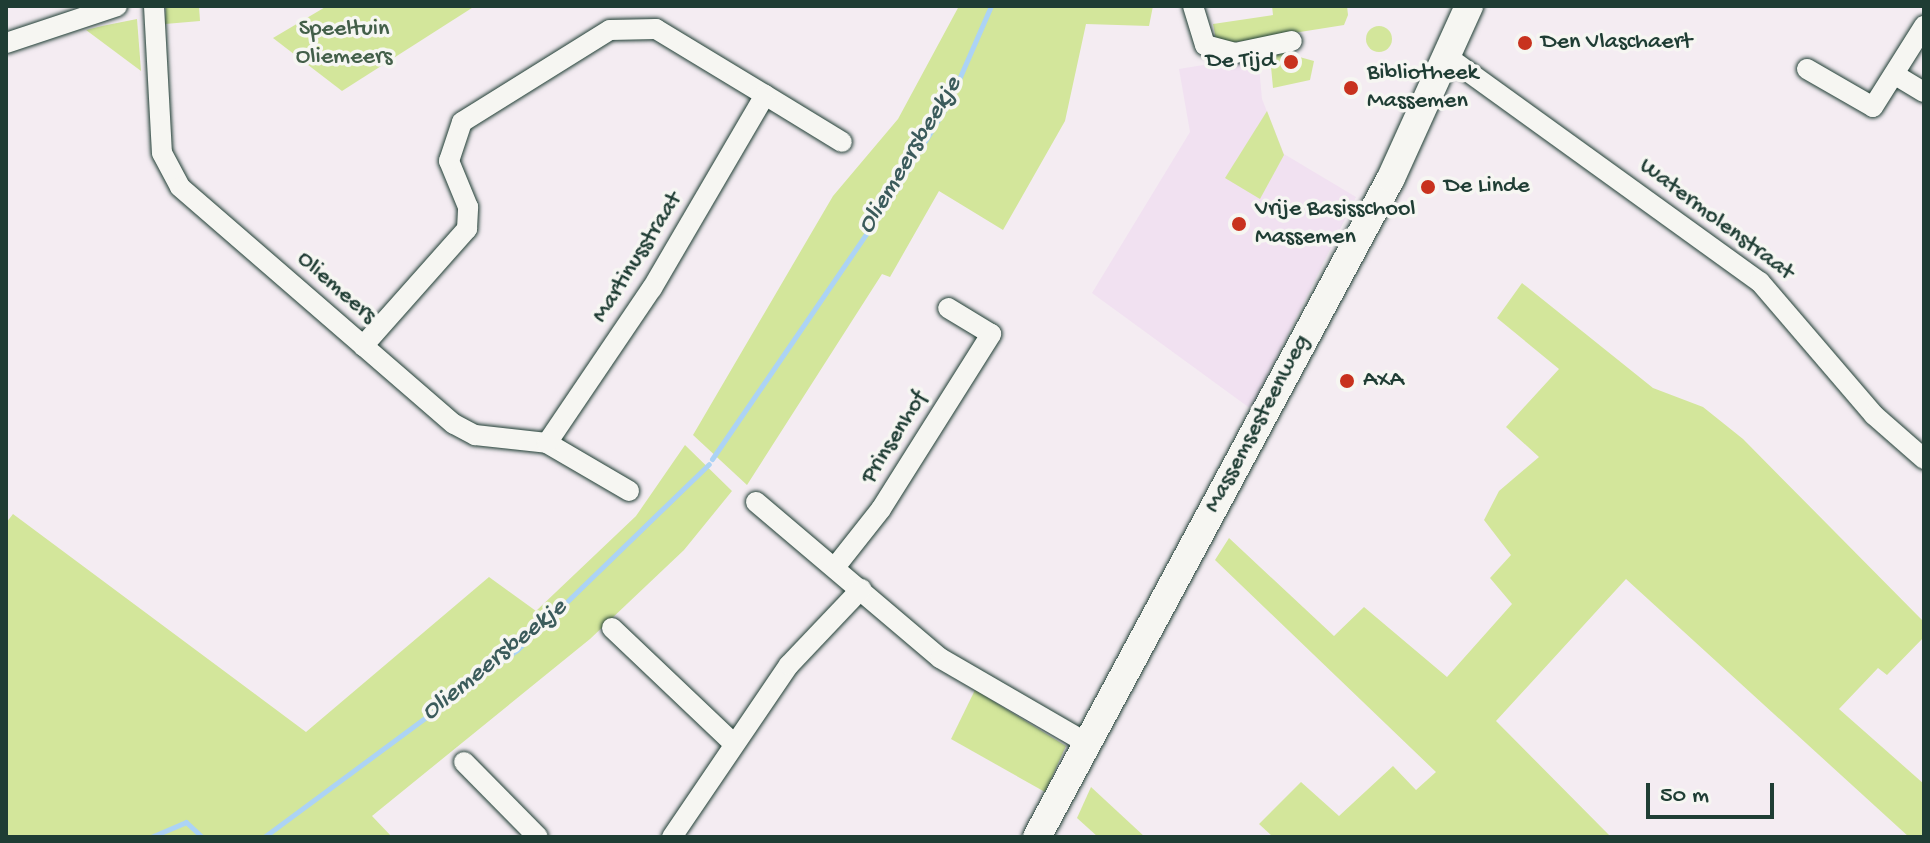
<!DOCTYPE html>
<style>
body{margin:0}
#map{position:relative;width:1930px;height:843px;overflow:hidden;background:#f4ecf2;font-family:"Gochi Hand",sans-serif}
div>[style]{position:absolute}
.built>*{inset:0;background:#f1e1f1}
.green>*{inset:0;background:#d3e69b}
.round{border-radius:50%}
.stream>*{height:5px;margin:-2.5px;padding:0 2.5px;transform-origin:2.5px;border-radius:2.5px;background:#acd3f5}
.roads{filter:drop-shadow(0 0 2px #1f3d34) drop-shadow(0 0 2px #1f3d34)}
.minor>*{height:20px;margin:-10px;padding:0 10px;transform-origin:10px;border-radius:10px;background:#f6f6f2}
.secondary>*{height:28px;margin:-14px;padding:0 14px;transform-origin:14px;border-radius:14px;background:#f6f6f2}
.dots>*{width:22px;height:22px;translate:-50% -50%;box-sizing:border-box;border:4px solid #f6f6f2;border-radius:50%}
span{translate:-50% -50%;white-space:nowrap;text-align:center;line-height:1.15;-webkit-text-stroke:7px #f6f6f2;paint-order:stroke}
.park-label{font-size:24px;color:#435f49}
.poi-label{font-size:24px;color:#1f3d34}
.left{translate:0 -50%;text-align:left}
.right{translate:-100% -50%;text-align:right}
.street-label{font-size:24px;color:#1f3d34}
.water-label{font-size:26px;color:#3b5b5b;font-style:italic}
.frame{position:absolute;inset:0;border:8px solid #1f3d34;pointer-events:none}
.scale{position:absolute;left:1646px;top:783px;width:128px;height:36px;box-sizing:border-box;border:4px solid #1f3d34;border-top:0;padding-left:10px;font-size:24px;line-height:28px;white-space:nowrap;color:#1f3d34;-webkit-text-stroke:6px #f6f6f2;paint-order:stroke}
</style>
<div id="map">
<div class="built">
<div style="clip-path:polygon(1258px 56px,1262px 99px,1284px 154px,1356px 197px,1251px 409px,1092px 293px,1190px 132px,1179px 69px)"></div>
</div>
<div class="green">
<div style="clip-path:polygon(166px 6px,199px 6px,200px 21px,165px 24px)"></div>
<div style="clip-path:polygon(327px 6px,475px 6px,342px 91px,273px 38px)"></div>
<div style="clip-path:polygon(959px 6px,1153px 6px,1149px 26px,1086px 24px,1065px 121px,1003px 230px,939px 191px,890px 277px,882px 274px,747px 485px,693px 435px,833px 196px,898px 119px)"></div>
<div style="clip-path:polygon(1272px 6px,1347px 6px,1348px 15px,1344px 25px,1217px 45px,1213px 24px,1273px 15px)"></div>
<div style="clip-path:polygon(137px 19px,141px 71px,86px 30px,102px 26px)"></div>
<div class="round" style="left:1366px;top:26px;width:26px;height:26px"></div>
<div style="clip-path:polygon(1285px 53px,1314px 61px,1310px 80px,1273px 88px,1270px 56px)"></div>
<div style="clip-path:polygon(1267px 111px,1284px 155px,1260px 199px,1225px 178px)"></div>
<div style="clip-path:polygon(1522px 283px,1653px 388px,1703px 407px,1743px 439px,1924px 622px,1924px 637px,1887px 675px,1878px 668px,1839px 709px,1924px 784px,1924px 837px,1909px 837px,1626px 579px,1496px 721px,1611px 837px,1273px 837px,1259px 824px,1301px 782px,1339px 816px,1393px 766px,1416px 790px,1436px 772px,1215px 560px,1229px 538px,1334px 636px,1364px 607px,1447px 677px,1512px 604px,1490px 578px,1511px 555px,1484px 520px,1499px 491px,1539px 457px,1506px 427px,1559px 369px,1497px 318px)"></div>
<div style="clip-path:polygon(685px 445px,732px 491px,684px 550px,590px 639px,372px 816px,392px 837px,6px 837px,6px 523px,13px 514px,306px 732px,489px 577px,536px 611px,636px 516px)"></div>
<div style="clip-path:polygon(975px 690px,1066px 746px,1045px 792px,951px 739px)"></div>
<div style="clip-path:polygon(1091px 787px,1145px 837px,1098px 837px,1077px 818px)"></div>
</div>
<div class="stream">
<div style="left:712px;top:459px;width:304px;rotate:-55.6deg"></div>
<div style="left:884px;top:208px;width:124px;rotate:-58.5deg"></div>
<div style="left:949px;top:102px;width:105px;rotate:-66.4deg"></div>
<div style="left:151px;top:837px;width:38px;rotate:-23deg"></div>
<div style="left:186px;top:822px;width:22px;rotate:43deg"></div>
<div style="left:264px;top:837px;width:315px;rotate:-36.5deg"></div>
<div style="left:517px;top:650px;width:267px;rotate:-44.1deg"></div>
</div>
<div class="roads">
<div class="minor">
<div style="left:154px;top:6px;width:147px;rotate:86.9deg"></div>
<div style="left:162px;top:153px;width:38px;rotate:62deg"></div>
<div style="left:180px;top:187px;width:362px;rotate:40.9deg"></div>
<div style="left:454px;top:424px;width:24px;rotate:28deg"></div>
<div style="left:475px;top:435px;width:72px;rotate:6.3deg"></div>
<div style="left:547px;top:443px;width:95px;rotate:30.3deg"></div>
<div style="left:1193px;top:6px;width:41px;rotate:72.9deg"></div>
<div style="left:1205px;top:45px;width:31px;rotate:15deg"></div>
<div style="left:1235px;top:53px;width:58px;rotate:-11.9deg"></div>
<div style="left:6px;top:43px;width:117px;rotate:-18.4deg"></div>
<div style="left:1445px;top:55px;width:388px;rotate:35.8deg"></div>
<div style="left:1760px;top:282px;width:175px;rotate:49.4deg"></div>
<div style="left:1874px;top:415px;width:67px;rotate:41.3deg"></div>
<div style="left:1807px;top:69px;width:76px;rotate:29.9deg"></div>
<div style="left:1873px;top:107px;width:96px;rotate:-57.8deg"></div>
<div style="left:1897px;top:76px;width:31px;rotate:31deg"></div>
<div style="left:765px;top:95px;width:90px;rotate:31.4deg"></div>
<div style="left:363px;top:346px;width:157px;rotate:-48.4deg"></div>
<div style="left:467px;top:229px;width:22px;rotate:-87deg"></div>
<div style="left:468px;top:207px;width:50px;rotate:-112.4deg"></div>
<div style="left:449px;top:161px;width:41px;rotate:-71.6deg"></div>
<div style="left:462px;top:122px;width:174px;rotate:-31.9deg"></div>
<div style="left:610px;top:30px;width:46px;rotate:-1.2deg"></div>
<div style="left:656px;top:29px;width:127px;rotate:31.2deg"></div>
<div style="left:765px;top:95px;width:224px;rotate:120.3deg"></div>
<div style="left:652px;top:288px;width:187px;rotate:124.1deg"></div>
<div style="left:756px;top:502px;width:241px;rotate:40.3deg"></div>
<div style="left:940px;top:658px;width:173px;rotate:30.1deg"></div>
<div style="left:836px;top:566px;width:73px;rotate:-51.7deg"></div>
<div style="left:881px;top:509px;width:207px;rotate:-57.8deg"></div>
<div style="left:991px;top:334px;width:50px;rotate:-148.8deg"></div>
<div style="left:612px;top:628px;width:164px;rotate:43.5deg"></div>
<div style="left:464px;top:762px;width:105px;rotate:45.4deg"></div>
<div style="left:672px;top:837px;width:208px;rotate:-55.8deg"></div>
<div style="left:789px;top:665px;width:105px;rotate:-46.5deg"></div>
</div>
<div class="secondary">
<div style="left:1037px;top:837px;width:748px;rotate:-61.76deg"></div>
<div style="left:1391px;top:178px;width:189px;rotate:-65.6deg"></div>
</div>
</div>
<div class="dots">
<div style="left:1525px;top:43px;background:#c8321e"></div>
<div style="left:1291px;top:62px;background:#c8321e"></div>
<div style="left:1351px;top:88px;background:#c8321e"></div>
<div style="left:1428px;top:187px;background:#c8321e"></div>
<div style="left:1239px;top:224px;background:#c8321e"></div>
<div style="left:1347px;top:381px;background:#c8321e"></div>
</div>
<div class="park-label">
<span style="left:344px;top:44px">Speeltuin<br>Oliemeers</span>
</div>
<div class="poi-label">
<span class="left" style="left:1541px;top:43px">Den Vlaschaert</span>
<span class="right" style="left:1275px;top:62px">De Tijd</span>
<span class="left" style="left:1367px;top:88px">Bibliotheek<br>Massemen</span>
<span class="left" style="left:1444px;top:187px">De Linde</span>
<span class="left" style="left:1255px;top:224px">Vrije Basisschool<br>Massemen</span>
<span class="left" style="left:1363px;top:381px">AXA</span>
</div>
<div class="street-label">
<span style="left:1716px;top:220px;rotate:37deg">Watermolenstraat</span>
<span style="left:638px;top:258px;rotate:-58deg">Martinusstraat</span>
<span style="left:336px;top:288px;rotate:41deg">Oliemeers</span>
<span style="left:1258px;top:424px;rotate:-62deg">Massemsesteenweg</span>
<span style="left:895px;top:438px;rotate:-58deg">Prinsenhof</span>
</div>
<div class="water-label">
<span style="left:911px;top:156px;rotate:-59deg">Oliemeersbeekje</span>
<span style="left:495px;top:661px;rotate:-39deg">Oliemeersbeekje</span>
</div>
<div class="frame"></div>
<div class="scale">50 m</div>
</div>
